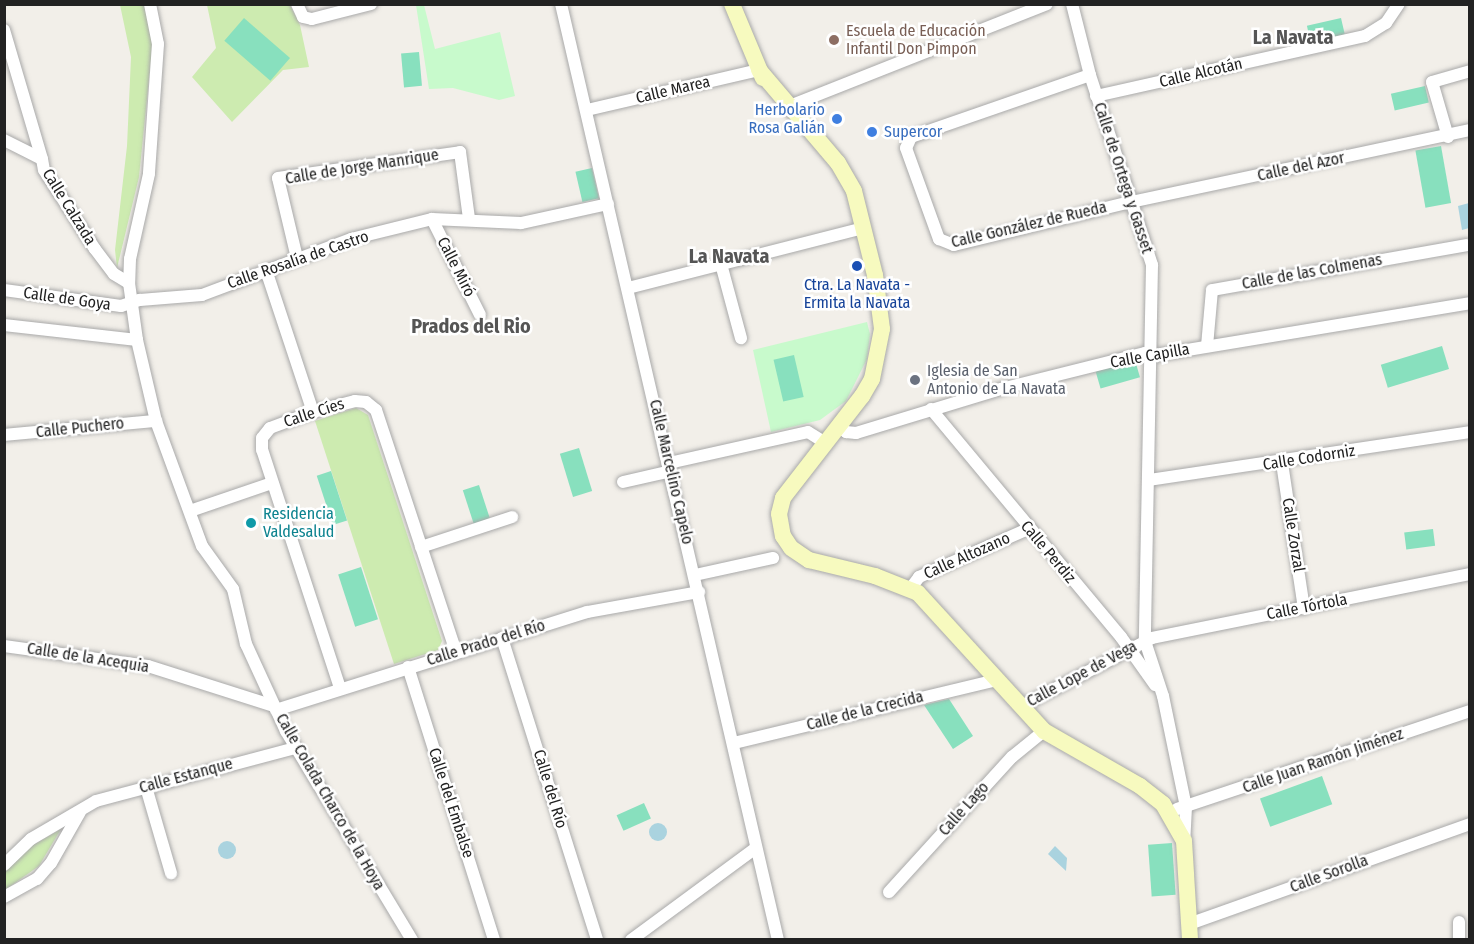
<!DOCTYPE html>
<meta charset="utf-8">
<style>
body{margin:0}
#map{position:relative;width:1474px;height:944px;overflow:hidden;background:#f2efe9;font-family:"Fira Sans Condensed",sans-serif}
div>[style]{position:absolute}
.grass>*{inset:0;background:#cdebb0}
.park>*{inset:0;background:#c8facc}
.pitch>*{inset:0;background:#88e0be;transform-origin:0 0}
.water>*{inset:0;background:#aad3df}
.round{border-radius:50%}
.roads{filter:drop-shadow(0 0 2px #a9a9a9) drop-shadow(0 0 2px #a9a9a9)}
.minor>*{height:12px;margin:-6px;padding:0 6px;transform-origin:6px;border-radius:6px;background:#fff}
.secondary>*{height:16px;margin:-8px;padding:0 8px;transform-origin:8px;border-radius:8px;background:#f7fabf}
.dots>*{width:16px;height:16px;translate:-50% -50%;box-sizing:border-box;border:3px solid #fff;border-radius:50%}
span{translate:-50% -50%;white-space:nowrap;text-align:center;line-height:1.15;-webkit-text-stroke:5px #fff;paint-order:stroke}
.education-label{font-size:16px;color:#785e54}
.left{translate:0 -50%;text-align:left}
.street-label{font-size:16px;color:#222}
.shop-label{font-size:16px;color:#366cbe}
.right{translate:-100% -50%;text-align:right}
.transit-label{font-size:16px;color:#164399}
.worship-label{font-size:16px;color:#5b616d}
.culture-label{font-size:16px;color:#0d838f}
.quarter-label{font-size:20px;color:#555;font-weight:700}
.frame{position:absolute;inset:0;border:6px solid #222;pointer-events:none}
</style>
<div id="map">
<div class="grass">
<div style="clip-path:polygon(120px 5px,144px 5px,153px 40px,139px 177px,117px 268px,115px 250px,127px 146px,131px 57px)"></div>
<div style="clip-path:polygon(207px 5px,290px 5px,300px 25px,309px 67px,283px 70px,232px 122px,192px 77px,216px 48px)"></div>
<div style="clip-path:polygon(356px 408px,368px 415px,442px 641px,438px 650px,394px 664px,315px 421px)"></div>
<div style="clip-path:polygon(61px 829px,39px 866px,5px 890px,4px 873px,15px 861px,30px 847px)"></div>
</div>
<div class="park">
<div style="clip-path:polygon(416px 5px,424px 5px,435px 49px,500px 32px,515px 96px,499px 100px,453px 88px,429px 89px)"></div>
<div style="clip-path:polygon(867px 322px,870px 334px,867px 359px,846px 401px,820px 420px,771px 432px,753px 350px)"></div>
</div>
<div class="pitch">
<div style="left:244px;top:18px;width:61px;height:30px;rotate:41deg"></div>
<div style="left:1341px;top:18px;width:17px;height:35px;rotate:77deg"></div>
<div style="left:419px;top:52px;width:34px;height:18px;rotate:85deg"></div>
<div style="left:1425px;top:86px;width:17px;height:35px;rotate:77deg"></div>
<div style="left:1441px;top:146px;width:58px;height:26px;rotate:80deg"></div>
<div style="left:592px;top:168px;width:31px;height:17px;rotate:77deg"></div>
<div style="left:1442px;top:346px;width:24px;height:64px;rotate:73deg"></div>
<div style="left:794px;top:355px;width:43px;height:21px;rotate:77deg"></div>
<div style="left:1135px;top:360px;width:18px;height:41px;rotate:74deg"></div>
<div style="left:579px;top:448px;width:45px;height:20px;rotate:73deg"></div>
<div style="left:331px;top:471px;width:52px;height:15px;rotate:72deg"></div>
<div style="left:479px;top:485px;width:36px;height:17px;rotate:72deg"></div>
<div style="left:1433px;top:529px;width:17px;height:29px;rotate:83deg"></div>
<div style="left:361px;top:567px;width:55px;height:24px;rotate:72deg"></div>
<div style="clip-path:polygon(949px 699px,973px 736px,953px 749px,924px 705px)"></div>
<div style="left:1322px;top:776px;width:30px;height:66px;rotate:70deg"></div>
<div style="left:644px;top:803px;width:17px;height:30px;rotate:66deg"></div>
<div style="left:1172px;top:843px;width:52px;height:24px;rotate:86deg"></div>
</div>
<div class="water">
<div style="clip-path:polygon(1469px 203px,1469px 228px,1462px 230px,1458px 206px)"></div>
<div class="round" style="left:649px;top:823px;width:18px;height:18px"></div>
<div class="round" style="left:218px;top:841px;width:18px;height:18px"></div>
<div style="clip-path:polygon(1055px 846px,1067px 858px,1066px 871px,1048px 854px)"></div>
</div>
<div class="roads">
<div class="minor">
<div style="left:150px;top:4px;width:41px;rotate:78.7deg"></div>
<div style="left:158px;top:44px;width:130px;rotate:94deg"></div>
<div style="left:149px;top:174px;width:87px;rotate:102.6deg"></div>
<div style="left:130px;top:259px;width:24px;rotate:92deg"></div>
<div style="left:129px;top:283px;width:58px;rotate:82deg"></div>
<div style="left:137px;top:340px;width:83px;rotate:76.8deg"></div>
<div style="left:156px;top:421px;width:133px;rotate:69.8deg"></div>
<div style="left:202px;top:546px;width:53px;rotate:54.2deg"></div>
<div style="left:233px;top:589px;width:57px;rotate:76.7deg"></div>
<div style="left:246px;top:644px;width:96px;rotate:65.3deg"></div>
<div style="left:286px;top:731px;width:244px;rotate:58.9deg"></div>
<div style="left:297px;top:4px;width:14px;rotate:65deg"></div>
<div style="left:303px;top:17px;width:9px;rotate:13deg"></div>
<div style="left:312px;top:19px;width:61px;rotate:-14.3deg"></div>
<div style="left:561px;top:4px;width:961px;rotate:76.95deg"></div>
<div style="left:1072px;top:4px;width:73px;rotate:75.8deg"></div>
<div style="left:1090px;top:75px;width:200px;rotate:71.9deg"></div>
<div style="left:1152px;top:265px;width:376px;rotate:91.1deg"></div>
<div style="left:1145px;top:641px;width:58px;rotate:71.9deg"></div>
<div style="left:1163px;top:696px;width:113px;rotate:78.3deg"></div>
<div style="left:1186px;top:807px;width:34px;rotate:93deg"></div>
<div style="left:4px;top:30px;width:134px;rotate:73.6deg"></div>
<div style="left:1090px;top:75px;width:189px;rotate:160.9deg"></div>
<div style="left:911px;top:137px;width:12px;rotate:114deg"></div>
<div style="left:906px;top:148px;width:97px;rotate:70.1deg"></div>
<div style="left:939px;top:239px;width:16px;rotate:22deg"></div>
<div style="left:954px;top:245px;width:182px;rotate:-13.7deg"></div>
<div style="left:1131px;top:202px;width:347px;rotate:-12deg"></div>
<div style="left:1096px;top:96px;width:276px;rotate:-12.6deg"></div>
<div style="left:1365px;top:36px;width:25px;rotate:-32deg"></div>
<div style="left:1386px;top:23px;width:23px;rotate:-56deg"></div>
<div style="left:792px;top:105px;width:274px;rotate:-21.6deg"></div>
<div style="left:587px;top:110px;width:177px;rotate:-13.1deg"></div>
<div style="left:1448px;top:137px;width:57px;rotate:-106.2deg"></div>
<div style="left:1432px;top:82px;width:40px;rotate:-16deg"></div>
<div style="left:4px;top:140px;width:42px;rotate:26.6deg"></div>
<div style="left:42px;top:159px;width:11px;rotate:80deg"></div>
<div style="left:44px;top:170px;width:94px;rotate:57.2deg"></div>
<div style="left:95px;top:249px;width:31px;rotate:53deg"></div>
<div style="left:114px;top:274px;width:17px;rotate:31deg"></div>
<div style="left:432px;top:219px;width:107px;rotate:63.4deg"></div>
<div style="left:297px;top:258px;width:82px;rotate:-103.4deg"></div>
<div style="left:278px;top:178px;width:184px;rotate:-8.1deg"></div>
<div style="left:460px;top:152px;width:68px;rotate:82.3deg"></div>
<div style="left:721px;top:264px;width:77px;rotate:74.9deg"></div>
<div style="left:266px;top:270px;width:150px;rotate:71.7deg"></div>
<div style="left:628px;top:288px;width:243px;rotate:-14.3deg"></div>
<div style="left:4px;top:290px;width:118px;rotate:7.8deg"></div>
<div style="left:121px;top:306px;width:20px;rotate:-18deg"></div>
<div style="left:140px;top:300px;width:62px;rotate:-4.6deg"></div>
<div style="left:202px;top:295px;width:159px;rotate:-20.6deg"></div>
<div style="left:351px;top:239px;width:83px;rotate:-13.9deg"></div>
<div style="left:432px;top:219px;width:89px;rotate:2.6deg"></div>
<div style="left:521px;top:223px;width:89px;rotate:-12.3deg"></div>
<div style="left:4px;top:325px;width:134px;rotate:6.4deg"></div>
<div style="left:1207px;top:346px;width:56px;rotate:-84.9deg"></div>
<div style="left:1212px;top:290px;width:259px;rotate:-10deg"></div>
<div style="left:931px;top:409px;width:297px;rotate:50.2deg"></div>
<div style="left:1121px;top:637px;width:59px;rotate:54.7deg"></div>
<div style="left:838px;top:425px;width:11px;rotate:41deg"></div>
<div style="left:846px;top:432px;width:10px;rotate:6deg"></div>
<div style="left:856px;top:433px;width:152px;rotate:-16.9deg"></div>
<div style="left:1001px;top:389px;width:148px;rotate:-14deg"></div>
<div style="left:1145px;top:353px;width:7px;rotate:27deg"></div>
<div style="left:1151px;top:356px;width:323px;rotate:-9.4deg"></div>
<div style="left:4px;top:435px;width:153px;rotate:-5.3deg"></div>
<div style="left:669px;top:463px;width:142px;rotate:-12.6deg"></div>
<div style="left:808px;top:432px;width:19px;rotate:32deg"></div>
<div style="left:1282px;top:463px;width:147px;rotate:81.4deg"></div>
<div style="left:1149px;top:480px;width:325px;rotate:-8.5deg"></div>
<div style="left:623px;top:482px;width:49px;rotate:-12.9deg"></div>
<div style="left:190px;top:511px;width:87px;rotate:-18.9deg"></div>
<div style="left:421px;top:547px;width:96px;rotate:-18.2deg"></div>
<div style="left:695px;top:575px;width:80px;rotate:-12.3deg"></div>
<div style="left:910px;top:589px;width:15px;rotate:-53deg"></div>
<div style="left:919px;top:577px;width:119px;rotate:-23.8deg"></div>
<div style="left:502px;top:638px;width:317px;rotate:72.5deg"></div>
<div style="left:4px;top:646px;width:145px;rotate:7.9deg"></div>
<div style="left:148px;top:666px;width:132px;rotate:17.6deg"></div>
<div style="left:408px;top:667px;width:286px;rotate:72.5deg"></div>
<div style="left:340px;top:688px;width:250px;rotate:-108.1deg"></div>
<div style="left:262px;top:450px;width:12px;rotate:-90deg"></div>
<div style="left:262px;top:438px;width:13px;rotate:-51deg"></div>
<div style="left:270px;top:428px;width:46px;rotate:-20.4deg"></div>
<div style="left:313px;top:412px;width:43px;rotate:-14.7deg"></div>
<div style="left:355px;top:401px;width:11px;rotate:5deg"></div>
<div style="left:366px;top:402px;width:13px;rotate:39deg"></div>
<div style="left:376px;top:410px;width:255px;rotate:71.7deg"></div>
<div style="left:1020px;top:707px;width:149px;rotate:-27.6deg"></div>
<div style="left:1152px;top:638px;width:324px;rotate:-11.4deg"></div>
<div style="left:276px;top:710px;width:326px;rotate:-17.5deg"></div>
<div style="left:587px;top:612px;width:114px;rotate:-10.1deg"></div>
<div style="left:734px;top:743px;width:270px;rotate:-13.5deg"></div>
<div style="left:146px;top:787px;width:90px;rotate:73.8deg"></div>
<div style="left:1177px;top:809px;width:309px;rotate:-18.5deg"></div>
<div style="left:4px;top:865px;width:37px;rotate:-44deg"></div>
<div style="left:31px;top:839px;width:75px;rotate:-30.3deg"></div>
<div style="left:96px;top:801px;width:206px;rotate:-14.9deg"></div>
<div style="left:889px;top:892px;width:183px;rotate:-47.7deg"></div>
<div style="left:1012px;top:757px;width:41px;rotate:-39.1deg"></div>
<div style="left:4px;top:897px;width:38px;rotate:-29deg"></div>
<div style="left:37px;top:879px;width:21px;rotate:-49deg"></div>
<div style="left:51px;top:863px;width:59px;rotate:-60.4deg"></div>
<div style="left:1189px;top:924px;width:298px;rotate:-19.6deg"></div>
<div style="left:631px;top:940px;width:155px;rotate:-36.4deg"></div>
<div style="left:1459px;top:940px;width:18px;rotate:-90deg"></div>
</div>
<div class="secondary">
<div style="left:732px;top:4px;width:80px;rotate:67.3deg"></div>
<div style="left:759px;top:70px;width:122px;rotate:49.7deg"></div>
<div style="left:838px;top:163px;width:32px;rotate:60deg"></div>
<div style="left:854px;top:191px;width:87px;rotate:76deg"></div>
<div style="left:875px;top:275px;width:54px;rotate:82.6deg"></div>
<div style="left:882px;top:329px;width:51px;rotate:101.3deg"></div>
<div style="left:872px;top:379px;width:20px;rotate:120deg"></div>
<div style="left:862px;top:396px;width:129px;rotate:127.8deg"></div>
<div style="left:783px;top:498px;width:16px;rotate:104deg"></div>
<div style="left:779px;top:514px;width:22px;rotate:80deg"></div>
<div style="left:783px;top:536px;width:14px;rotate:56deg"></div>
<div style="left:791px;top:548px;width:22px;rotate:34deg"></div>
<div style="left:809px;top:560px;width:68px;rotate:13.6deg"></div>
<div style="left:875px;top:576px;width:46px;rotate:21.6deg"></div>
<div style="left:918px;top:593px;width:187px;rotate:47.6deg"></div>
<div style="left:1044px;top:731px;width:111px;rotate:29.8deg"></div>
<div style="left:1140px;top:786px;width:29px;rotate:38deg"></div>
<div style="left:1163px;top:804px;width:43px;rotate:60.4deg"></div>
<div style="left:1184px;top:841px;width:99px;rotate:86.5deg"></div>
</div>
</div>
<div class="dots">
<div style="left:834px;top:40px;background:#8d6e63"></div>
<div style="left:837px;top:119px;background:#3f7fe0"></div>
<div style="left:872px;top:132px;background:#3f7fe0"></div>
<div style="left:857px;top:266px;background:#1a4fb4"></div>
<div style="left:915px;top:380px;background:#6b7280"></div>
<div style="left:251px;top:523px;background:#0f9aa8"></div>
</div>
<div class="education-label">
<span class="left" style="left:846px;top:40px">Escuela de Educación<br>Infantil Don Pimpon</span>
</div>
<div class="street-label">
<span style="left:1201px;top:73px;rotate:-13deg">Calle Alcotán</span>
<span style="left:673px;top:90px;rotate:-13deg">Calle Marea</span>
<span style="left:362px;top:167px;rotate:-9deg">Calle de Jorge Manrique</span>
<span style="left:1301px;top:167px;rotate:-12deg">Calle del Azor</span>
<span style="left:1123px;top:178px;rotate:72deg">Calle de Ortega y Gasset</span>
<span style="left:69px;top:207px;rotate:58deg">Calle Calzada</span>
<span style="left:1029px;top:225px;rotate:-13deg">Calle González de Rueda</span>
<span style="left:298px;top:260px;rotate:-19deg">Calle Rosalía de Castro</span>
<span style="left:456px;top:267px;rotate:63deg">Calle Miró</span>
<span style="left:1312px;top:272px;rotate:-10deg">Calle de las Colmenas</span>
<span style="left:67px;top:299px;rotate:8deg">Calle de Goya</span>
<span style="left:1150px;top:356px;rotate:-10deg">Calle Capilla</span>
<span style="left:314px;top:413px;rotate:-18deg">Calle Cíes</span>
<span style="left:80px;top:428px;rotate:-6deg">Calle Puchero</span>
<span style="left:1309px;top:458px;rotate:-9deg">Calle Codorniz</span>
<span style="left:671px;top:472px;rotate:77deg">Calle Marcelino Capelo</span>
<span style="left:1293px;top:535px;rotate:81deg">Calle Zorzal</span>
<span style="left:1048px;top:552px;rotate:50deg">Calle Perdiz</span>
<span style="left:967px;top:556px;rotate:-24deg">Calle Altozano</span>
<span style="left:1307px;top:607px;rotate:-11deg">Calle Tórtola</span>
<span style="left:486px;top:643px;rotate:-17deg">Calle Prado del Río</span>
<span style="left:88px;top:658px;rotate:9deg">Calle de la Acequia</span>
<span style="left:1082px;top:674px;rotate:-28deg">Calle Lope de Vega</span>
<span style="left:865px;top:711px;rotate:-14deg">Calle de la Crecida</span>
<span style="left:1323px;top:761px;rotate:-19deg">Calle Juan Ramón Jiménez</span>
<span style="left:186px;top:776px;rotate:-15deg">Calle Estanque</span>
<span style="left:550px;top:789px;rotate:73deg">Calle del Río</span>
<span style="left:330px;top:802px;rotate:60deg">Calle Colada Charco de la Hoya</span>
<span style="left:451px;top:803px;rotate:72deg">Calle del Embalse</span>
<span style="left:964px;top:809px;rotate:-48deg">Calle Lago</span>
<span style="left:1329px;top:874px;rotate:-20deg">Calle Sorolla</span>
</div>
<div class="shop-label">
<span class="right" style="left:825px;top:119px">Herbolario<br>Rosa Galián</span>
<span class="left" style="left:884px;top:132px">Supercor</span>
</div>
<div class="transit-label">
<span style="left:857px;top:294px">Ctra. La Navata -<br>Ermita la Navata</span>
</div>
<div class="worship-label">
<span class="left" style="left:927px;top:380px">Iglesia de San<br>Antonio de La Navata</span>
</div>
<div class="culture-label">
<span class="left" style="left:263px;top:523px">Residencia<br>Valdesalud</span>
</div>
<div class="quarter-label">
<span style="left:1293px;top:37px">La Navata</span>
<span style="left:729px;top:256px">La Navata</span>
<span style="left:471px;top:326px">Prados del Rio</span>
</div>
<div class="frame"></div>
</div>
